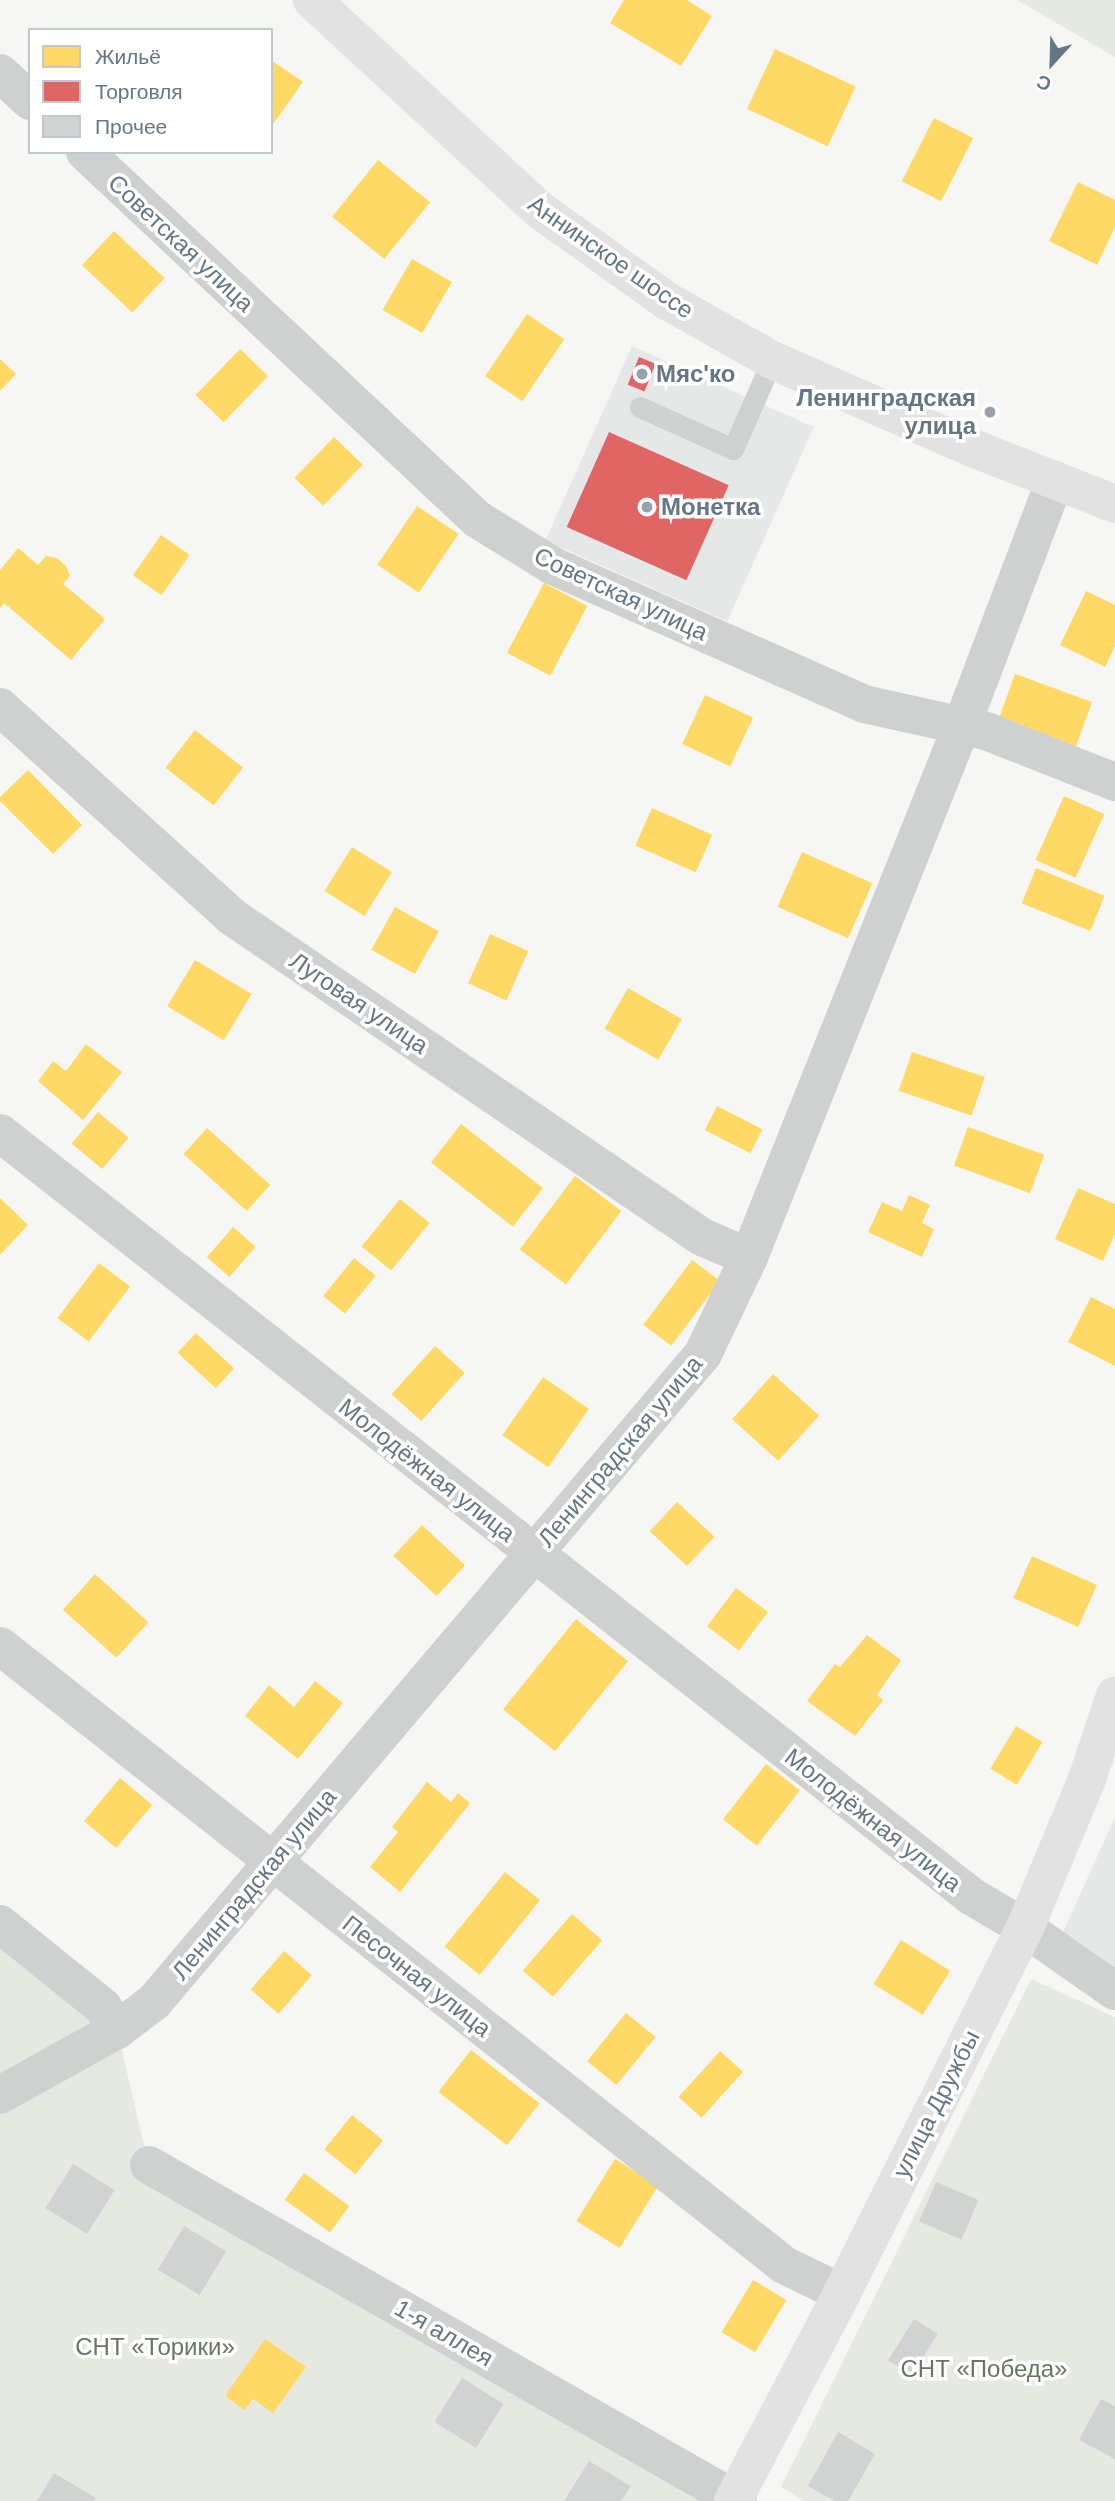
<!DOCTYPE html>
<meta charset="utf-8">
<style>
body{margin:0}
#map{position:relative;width:1115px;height:2501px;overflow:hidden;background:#f6f6f4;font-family:Helvetica,sans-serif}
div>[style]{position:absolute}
.built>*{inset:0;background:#e6e8e7;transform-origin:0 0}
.green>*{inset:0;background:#e6e9e2}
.homes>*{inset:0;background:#ffd966;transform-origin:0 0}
.shops>*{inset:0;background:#e06666;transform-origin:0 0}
.building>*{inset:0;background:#d1d2d2;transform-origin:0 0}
.lane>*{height:21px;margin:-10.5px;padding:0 10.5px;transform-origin:10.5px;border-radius:10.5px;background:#cfd1d1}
.street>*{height:38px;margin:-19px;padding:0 19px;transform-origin:19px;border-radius:19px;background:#cfd1d1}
.secondary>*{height:38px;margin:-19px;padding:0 19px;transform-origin:19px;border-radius:19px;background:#e2e2e3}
.dots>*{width:19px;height:19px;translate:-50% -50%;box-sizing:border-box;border:4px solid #fff;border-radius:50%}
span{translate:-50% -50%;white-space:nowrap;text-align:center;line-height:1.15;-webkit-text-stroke:7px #fff;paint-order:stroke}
.street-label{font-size:24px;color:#647786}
.poi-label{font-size:24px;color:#647786;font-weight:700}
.left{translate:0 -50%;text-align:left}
.right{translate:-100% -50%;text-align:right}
.park-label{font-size:24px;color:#647860}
.legend{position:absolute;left:28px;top:28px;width:245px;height:126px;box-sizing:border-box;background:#fff;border:2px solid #c1c9cf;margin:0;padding:9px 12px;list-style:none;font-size:21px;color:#647786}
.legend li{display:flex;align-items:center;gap:14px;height:35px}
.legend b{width:35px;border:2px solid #c1c9cf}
.north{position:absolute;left:1017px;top:28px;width:70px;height:70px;-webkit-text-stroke:5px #fff;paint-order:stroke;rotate:202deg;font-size:19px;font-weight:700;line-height:28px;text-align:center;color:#647786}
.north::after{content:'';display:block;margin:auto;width:24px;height:32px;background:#647786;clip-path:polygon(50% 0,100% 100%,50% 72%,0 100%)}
</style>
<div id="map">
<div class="built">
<div style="left:632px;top:346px;width:199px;height:213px;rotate:24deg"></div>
<div style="clip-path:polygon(1115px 1817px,1115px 1977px,1055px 1950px)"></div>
</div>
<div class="green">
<div style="clip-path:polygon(1017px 0,1115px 0,1115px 57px)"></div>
<div style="clip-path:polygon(0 1924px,117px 2030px,149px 2166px,738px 2501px,0 2501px)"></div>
<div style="clip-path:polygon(1031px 1979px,1115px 2017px,1115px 2501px,804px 2501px,781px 2487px)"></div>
</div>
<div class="homes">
<div style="clip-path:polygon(624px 0,687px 0,712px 16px,681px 66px,610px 23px)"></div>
<div style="left:775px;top:49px;width:89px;height:66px;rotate:25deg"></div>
<div style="clip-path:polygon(271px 60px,303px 82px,271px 127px)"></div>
<div style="left:934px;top:118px;width:44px;height:71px;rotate:27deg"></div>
<div style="left:378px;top:160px;width:67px;height:73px;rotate:39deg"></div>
<div style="clip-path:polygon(1078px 182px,1115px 200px,1115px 227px,1097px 265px,1049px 241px)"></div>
<div style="left:114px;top:231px;width:69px;height:47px;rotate:43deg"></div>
<div style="left:412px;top:259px;width:46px;height:59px;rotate:30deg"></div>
<div style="left:527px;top:314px;width:45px;height:75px;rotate:34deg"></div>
<div style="left:240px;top:349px;width:39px;height:64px;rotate:44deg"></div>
<div style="clip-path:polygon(0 359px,16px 374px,0 391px)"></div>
<div style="left:334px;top:437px;width:40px;height:57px;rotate:44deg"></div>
<div style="left:417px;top:506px;width:50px;height:71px;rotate:34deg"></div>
<div style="left:161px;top:535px;width:35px;height:49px;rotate:35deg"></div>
<div style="clip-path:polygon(18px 548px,38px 565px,46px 556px,57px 558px,66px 566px,70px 576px,63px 584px,105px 619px,71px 660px,4px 603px,0 608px,0 570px)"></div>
<div style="left:544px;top:583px;width:49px;height:79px;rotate:28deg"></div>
<div style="clip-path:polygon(1086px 591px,1115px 605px,1115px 646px,1105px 667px,1060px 645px)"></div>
<div style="left:1015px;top:674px;width:82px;height:47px;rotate:20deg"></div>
<div style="left:705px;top:695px;width:53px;height:54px;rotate:25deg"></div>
<div style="left:195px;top:730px;width:61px;height:48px;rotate:38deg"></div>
<div style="clip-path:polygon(28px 770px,82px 825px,53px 854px,0 801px,0 797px)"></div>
<div style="left:1064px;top:796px;width:44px;height:70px;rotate:24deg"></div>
<div style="left:652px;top:808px;width:66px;height:41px;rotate:24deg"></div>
<div style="left:352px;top:847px;width:47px;height:52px;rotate:32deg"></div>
<div style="left:802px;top:852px;width:77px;height:60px;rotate:24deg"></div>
<div style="left:1036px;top:868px;width:74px;height:38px;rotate:22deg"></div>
<div style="left:395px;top:907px;width:50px;height:49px;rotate:29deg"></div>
<div style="left:490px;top:934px;width:42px;height:54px;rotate:24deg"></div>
<div style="left:195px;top:960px;width:66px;height:54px;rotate:31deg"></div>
<div style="left:628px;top:988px;width:62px;height:47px;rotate:30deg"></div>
<div style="clip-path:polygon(86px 1044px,122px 1072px,83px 1120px,38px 1081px,53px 1061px,66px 1071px)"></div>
<div style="left:912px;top:1052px;width:77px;height:41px;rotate:19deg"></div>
<div style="left:717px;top:1106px;width:51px;height:27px;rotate:27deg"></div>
<div style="left:98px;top:1112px;width:40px;height:41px;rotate:40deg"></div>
<div style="left:461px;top:1124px;width:104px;height:49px;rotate:38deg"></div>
<div style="left:968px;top:1127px;width:81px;height:41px;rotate:20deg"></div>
<div style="left:207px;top:1128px;width:85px;height:35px;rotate:42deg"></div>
<div style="left:575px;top:1176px;width:58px;height:92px;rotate:37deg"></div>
<div style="clip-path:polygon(1078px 1188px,1115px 1204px,1115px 1234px,1103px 1261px,1055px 1239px)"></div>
<div style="clip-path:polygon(909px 1195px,930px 1205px,922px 1223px,934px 1229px,922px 1257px,868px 1232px,882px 1202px,902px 1211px)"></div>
<div style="clip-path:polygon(0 1198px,28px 1225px,0 1255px)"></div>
<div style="left:400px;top:1199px;width:38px;height:61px;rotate:39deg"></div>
<div style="left:233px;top:1227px;width:30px;height:40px;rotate:41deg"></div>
<div style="left:354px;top:1258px;width:28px;height:49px;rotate:39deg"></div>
<div style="left:692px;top:1260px;width:35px;height:81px;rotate:37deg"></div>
<div style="left:99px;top:1263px;width:39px;height:69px;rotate:37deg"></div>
<div style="clip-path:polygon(1091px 1297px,1115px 1309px,1115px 1366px,1068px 1342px)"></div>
<div style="left:196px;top:1333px;width:52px;height:27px;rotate:43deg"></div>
<div style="left:435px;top:1346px;width:40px;height:65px;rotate:42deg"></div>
<div style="left:773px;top:1374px;width:62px;height:61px;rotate:42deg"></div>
<div style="left:543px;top:1377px;width:56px;height:71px;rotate:35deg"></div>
<div style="left:677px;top:1502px;width:51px;height:40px;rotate:43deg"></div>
<div style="left:422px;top:1525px;width:59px;height:42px;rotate:43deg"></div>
<div style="left:1032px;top:1556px;width:71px;height:46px;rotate:24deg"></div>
<div style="left:95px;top:1574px;width:72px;height:48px;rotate:42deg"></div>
<div style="left:736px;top:1588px;width:40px;height:48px;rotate:37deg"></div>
<div style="left:576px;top:1619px;width:67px;height:116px;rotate:39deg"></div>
<div style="clip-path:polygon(867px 1635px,901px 1660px,877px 1695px,883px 1700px,855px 1736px,807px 1701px,835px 1664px,840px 1667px)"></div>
<div style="clip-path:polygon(315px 1681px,343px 1703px,298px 1759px,245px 1716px,269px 1685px,294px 1707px)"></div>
<div style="left:1016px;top:1726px;width:31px;height:50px;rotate:31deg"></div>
<div style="left:766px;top:1764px;width:43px;height:70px;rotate:38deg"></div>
<div style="left:120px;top:1778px;width:42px;height:56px;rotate:40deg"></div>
<div style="clip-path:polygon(427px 1782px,451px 1802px,458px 1793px,470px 1803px,400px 1892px,370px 1867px,398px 1832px,392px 1827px)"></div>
<div style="left:505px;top:1872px;width:45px;height:96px;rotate:39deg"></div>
<div style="left:572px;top:1914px;width:40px;height:75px;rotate:41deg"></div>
<div style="left:901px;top:1940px;width:58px;height:52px;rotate:32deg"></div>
<div style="left:284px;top:1951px;width:37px;height:51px;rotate:41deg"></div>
<div style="left:626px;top:2013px;width:38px;height:62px;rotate:39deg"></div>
<div style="left:471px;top:2050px;width:87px;height:53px;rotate:38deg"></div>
<div style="left:720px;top:2051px;width:31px;height:62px;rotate:42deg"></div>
<div style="left:352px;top:2115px;width:40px;height:44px;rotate:39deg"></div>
<div style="left:615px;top:2159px;width:51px;height:73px;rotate:32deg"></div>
<div style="left:304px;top:2173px;width:56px;height:33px;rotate:36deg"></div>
<div style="left:753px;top:2280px;width:39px;height:61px;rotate:31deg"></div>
<div style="clip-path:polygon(265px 2339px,306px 2367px,273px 2413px,253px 2399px,245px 2410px,225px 2396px)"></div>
</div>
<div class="shops">
<div style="left:639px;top:357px;width:18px;height:30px;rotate:22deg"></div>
<div style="left:609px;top:432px;width:131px;height:104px;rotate:24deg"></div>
</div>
<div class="building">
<div style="left:73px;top:2164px;width:49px;height:52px;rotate:32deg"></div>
<div style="left:936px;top:2182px;width:46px;height:43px;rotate:23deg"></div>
<div style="left:184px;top:2226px;width:49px;height:51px;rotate:31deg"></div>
<div style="left:914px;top:2319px;width:28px;height:49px;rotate:32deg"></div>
<div style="left:462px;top:2378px;width:49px;height:52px;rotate:32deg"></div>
<div style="clip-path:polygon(1101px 2399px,1115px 2406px,1115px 2459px,1079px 2440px)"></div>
<div style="clip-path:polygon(838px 2432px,875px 2454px,848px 2501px,835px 2501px,808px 2486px)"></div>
<div style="clip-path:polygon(589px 2461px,631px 2486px,621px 2501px,564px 2501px)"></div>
<div style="clip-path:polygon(54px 2473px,96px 2498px,94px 2501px,37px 2501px)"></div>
</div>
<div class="lane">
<div style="left:640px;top:407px;width:102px;rotate:24.3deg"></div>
<div style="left:733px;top:449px;width:97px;rotate:-66.3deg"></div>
</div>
<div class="street">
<div style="left:0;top:73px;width:41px;rotate:43deg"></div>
<div style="left:85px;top:152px;width:537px;rotate:43.11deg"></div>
<div style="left:477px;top:519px;width:89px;rotate:31.7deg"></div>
<div style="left:553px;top:566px;width:340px;rotate:23.9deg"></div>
<div style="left:864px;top:704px;width:125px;rotate:12.5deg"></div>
<div style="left:986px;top:731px;width:139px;rotate:21.6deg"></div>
<div style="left:0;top:707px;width:312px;rotate:42.1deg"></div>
<div style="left:231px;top:916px;width:570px;rotate:34.28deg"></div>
<div style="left:702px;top:1237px;width:51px;rotate:23.1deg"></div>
<div style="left:0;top:1133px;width:1235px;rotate:38.16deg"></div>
<div style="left:971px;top:1896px;width:63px;rotate:30.7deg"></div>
<div style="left:1025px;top:1928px;width:110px;rotate:35deg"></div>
<div style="left:0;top:1646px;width:999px;rotate:38.29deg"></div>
<div style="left:784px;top:2265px;width:64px;rotate:25.8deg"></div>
<div style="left:0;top:1924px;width:132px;rotate:38.9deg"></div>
<div style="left:103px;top:2007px;width:27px;rotate:59deg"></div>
<div style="left:0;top:2095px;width:134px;rotate:-29.1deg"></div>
<div style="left:117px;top:2030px;width:46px;rotate:-37.1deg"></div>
<div style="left:154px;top:2002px;width:849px;rotate:-49.73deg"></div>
<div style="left:703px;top:1354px;width:107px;rotate:-64.6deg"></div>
<div style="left:749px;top:1257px;width:573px;rotate:-68.18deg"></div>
<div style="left:962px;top:725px;width:262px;rotate:-69.2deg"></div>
<div style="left:149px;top:2165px;width:678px;rotate:29.7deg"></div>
</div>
<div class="secondary">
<div style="left:312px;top:0;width:311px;rotate:42.7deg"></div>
<div style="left:541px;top:211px;width:155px;rotate:35.5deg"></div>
<div style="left:667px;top:301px;width:120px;rotate:29.3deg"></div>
<div style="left:772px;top:360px;width:222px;rotate:23.7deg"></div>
<div style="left:975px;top:449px;width:150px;rotate:21.4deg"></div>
<div style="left:733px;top:2501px;width:235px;rotate:-62.3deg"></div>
<div style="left:842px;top:2293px;width:408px;rotate:-63.4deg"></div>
<div style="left:1025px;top:1928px;width:161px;rotate:-67.4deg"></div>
<div style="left:1087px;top:1779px;width:88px;rotate:-71.4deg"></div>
</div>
<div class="dots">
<div style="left:642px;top:374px;background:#97a3ac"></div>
<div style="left:990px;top:412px;background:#97a3ac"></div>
<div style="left:647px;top:507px;background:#97a3ac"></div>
</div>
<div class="street-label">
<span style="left:181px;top:243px;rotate:43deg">Советская улица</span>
<span style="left:611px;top:257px;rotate:35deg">Аннинское шоссе</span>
<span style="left:621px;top:594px;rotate:25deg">Советская улица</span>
<span style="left:359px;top:1003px;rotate:34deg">Луговая улица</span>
<span style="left:620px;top:1451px;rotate:-50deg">Ленинградская улица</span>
<span style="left:427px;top:1470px;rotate:38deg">Молодёжная улица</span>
<span style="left:873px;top:1820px;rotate:38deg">Молодёжная улица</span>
<span style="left:254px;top:1884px;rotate:-50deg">Ленинградская улица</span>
<span style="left:417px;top:1976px;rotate:38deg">Песочная улица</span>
<span style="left:936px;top:2104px;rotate:-63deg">улица Дружбы</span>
<span style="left:444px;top:2333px;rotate:30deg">1-я аллея</span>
</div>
<div class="poi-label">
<span class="left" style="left:656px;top:374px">Мяс'ко</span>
<span class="right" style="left:976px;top:412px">Ленинградская<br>улица</span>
<span class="left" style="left:661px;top:507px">Монетка</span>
</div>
<div class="park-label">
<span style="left:155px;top:2347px">СНТ «Торики»</span>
<span style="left:984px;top:2369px">СНТ «Победа»</span>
</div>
<ul class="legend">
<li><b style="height:19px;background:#ffd966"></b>Жильё</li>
<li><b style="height:19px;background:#e06666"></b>Торговля</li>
<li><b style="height:19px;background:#d1d2d2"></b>Прочее</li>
</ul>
<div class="north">С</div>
</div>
